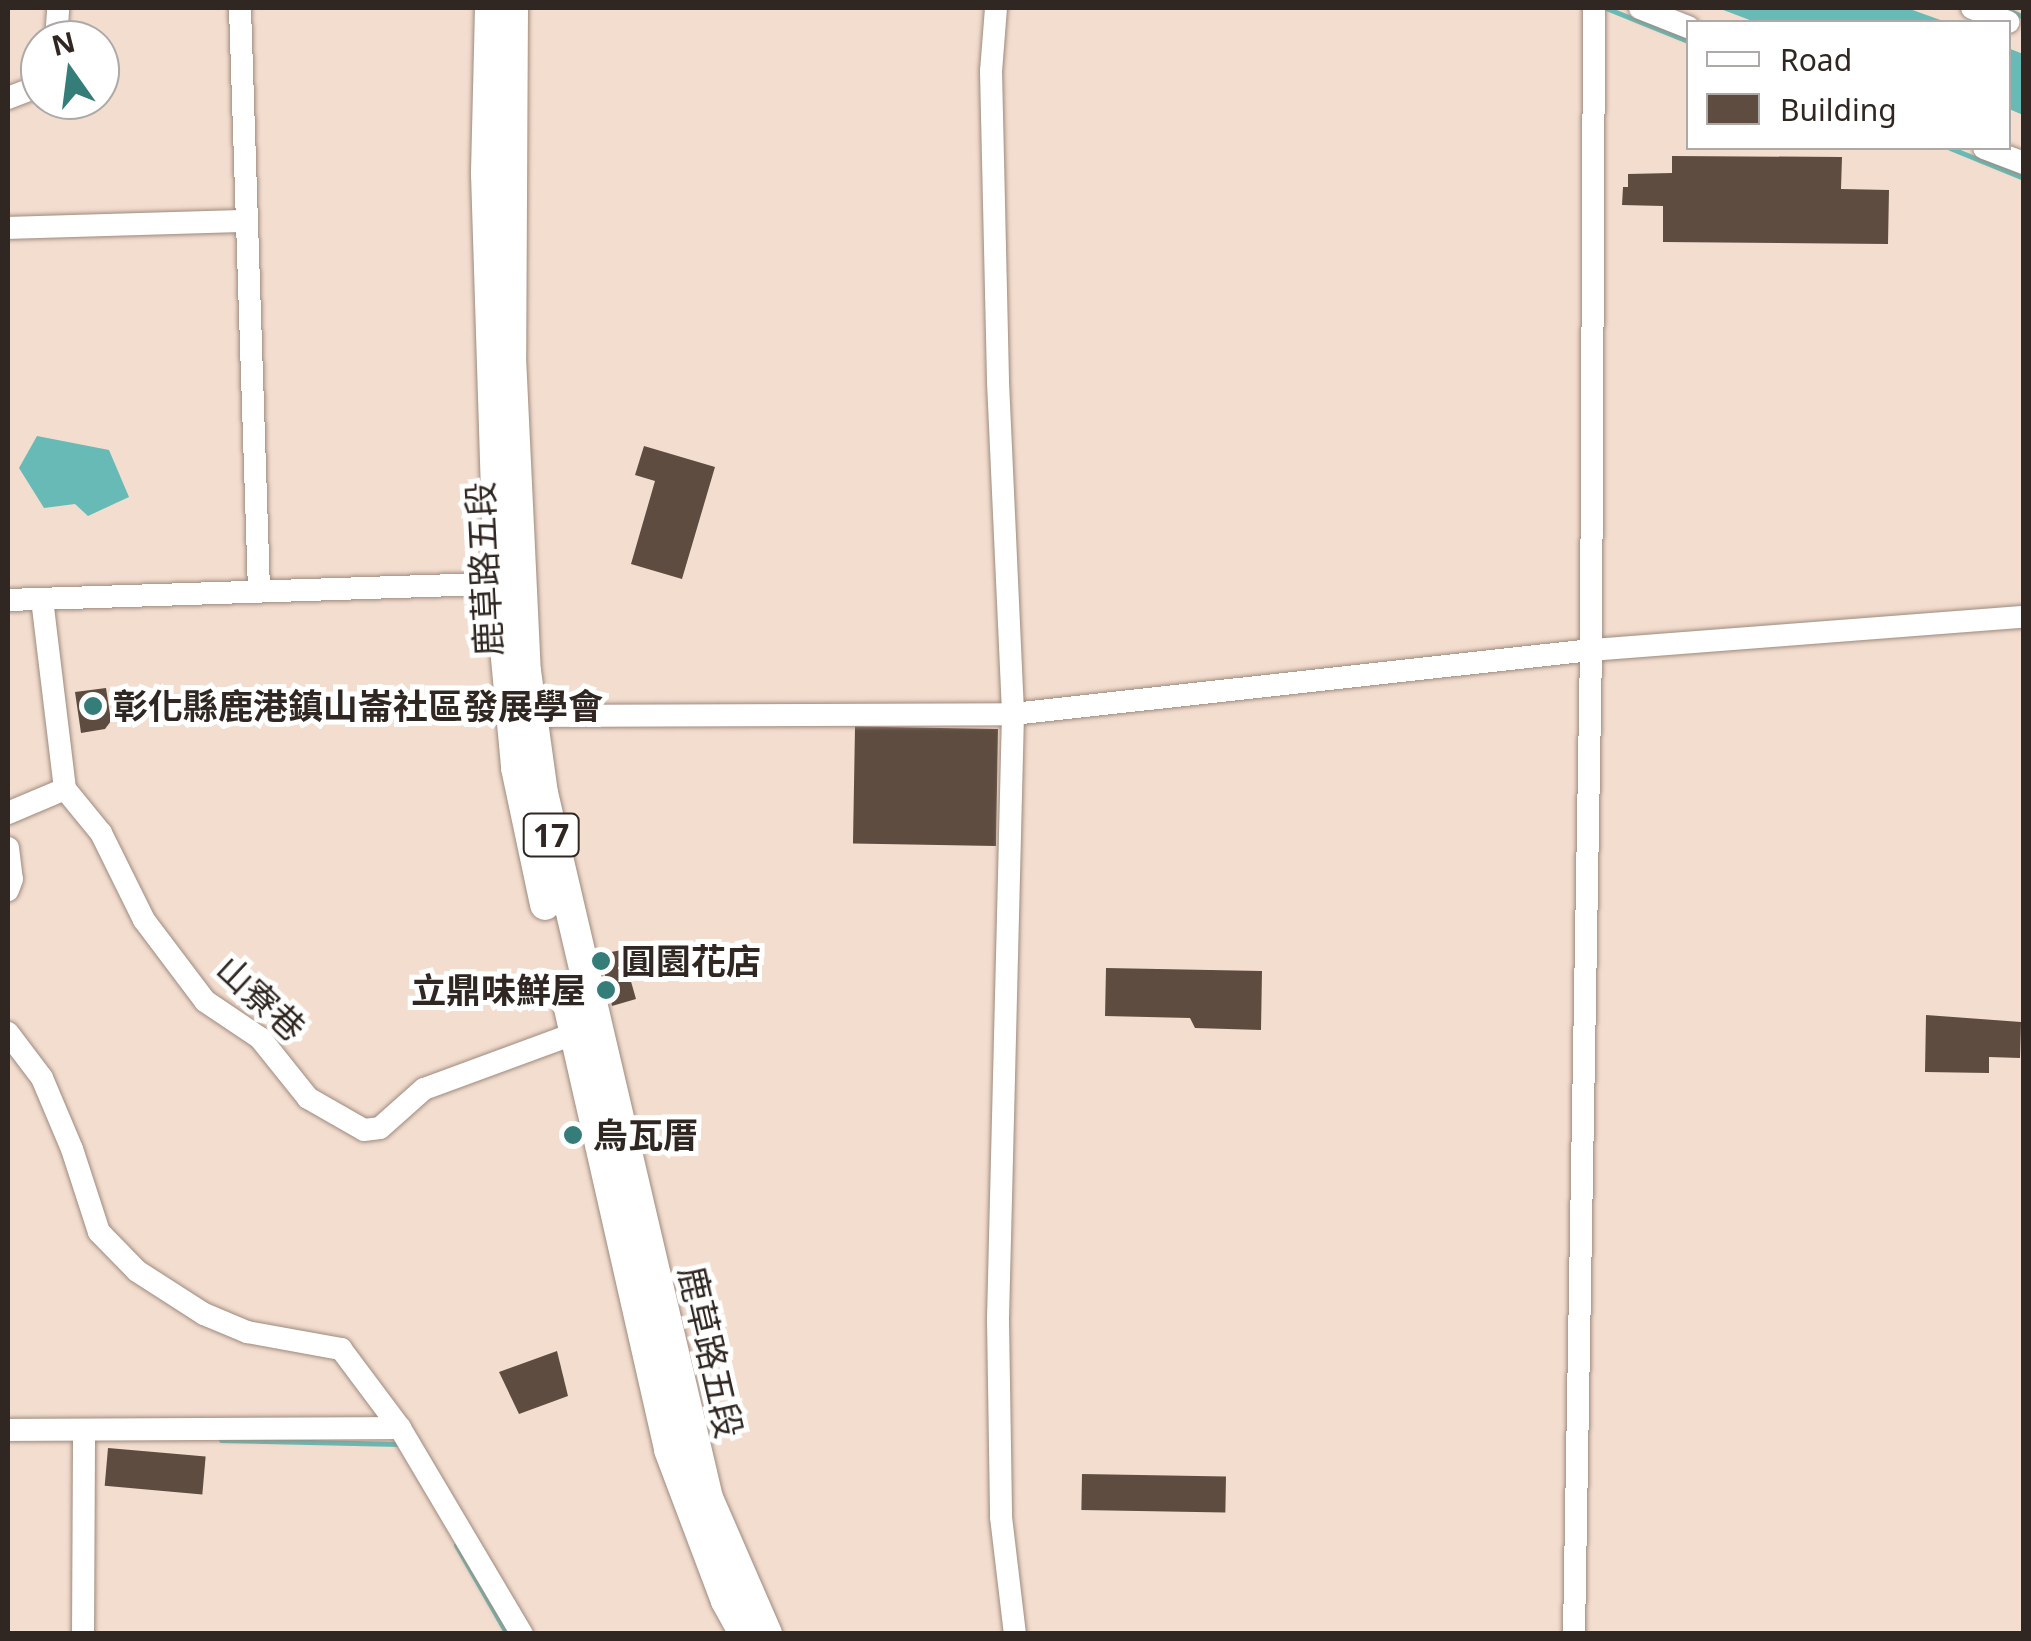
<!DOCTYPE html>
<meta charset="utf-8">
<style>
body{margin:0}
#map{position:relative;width:2031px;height:1641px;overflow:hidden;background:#f3ddcf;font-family:"Noto Sans","Noto Sans TC",sans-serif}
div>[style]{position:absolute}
.water>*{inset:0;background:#67bab5}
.stream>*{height:5px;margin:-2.5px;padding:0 2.5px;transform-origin:2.5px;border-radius:2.5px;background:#67bab5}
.building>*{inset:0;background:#5e4c41;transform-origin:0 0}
.roads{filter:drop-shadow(0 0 2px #9e8a7e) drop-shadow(0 0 2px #9e8a7e)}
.minor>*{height:22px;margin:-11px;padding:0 11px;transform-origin:11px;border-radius:11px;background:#fff}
.major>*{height:30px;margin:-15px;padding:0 15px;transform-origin:15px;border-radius:15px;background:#fff}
.dots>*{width:28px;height:28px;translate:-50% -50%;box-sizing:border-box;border:5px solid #fff;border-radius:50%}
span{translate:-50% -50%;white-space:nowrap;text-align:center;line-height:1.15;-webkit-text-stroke:10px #fff;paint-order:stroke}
.shield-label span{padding:2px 8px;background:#fff;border:2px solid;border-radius:8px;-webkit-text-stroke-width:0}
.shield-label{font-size:32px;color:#302722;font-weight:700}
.street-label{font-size:35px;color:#302722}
.poi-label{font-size:35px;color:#302722;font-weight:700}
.left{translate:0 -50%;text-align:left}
.right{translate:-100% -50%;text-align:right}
.frame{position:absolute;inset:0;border:10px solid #302722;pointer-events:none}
.legend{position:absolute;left:1686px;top:20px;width:325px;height:130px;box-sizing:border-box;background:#fff;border:2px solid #aca9a7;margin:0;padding:12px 18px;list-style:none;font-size:30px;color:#302722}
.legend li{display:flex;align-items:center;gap:20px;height:50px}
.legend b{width:50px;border:2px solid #aca9a7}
.north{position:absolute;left:20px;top:20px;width:100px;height:100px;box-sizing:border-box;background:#fff;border:2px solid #aca9a7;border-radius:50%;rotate:346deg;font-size:28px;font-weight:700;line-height:40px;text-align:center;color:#302722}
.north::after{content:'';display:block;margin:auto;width:35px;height:45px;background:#357d79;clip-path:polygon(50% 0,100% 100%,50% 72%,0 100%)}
</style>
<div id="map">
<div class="water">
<div style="clip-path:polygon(1718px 8px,1907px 8px,1946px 22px,1755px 22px)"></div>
<div style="clip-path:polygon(2008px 48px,2023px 54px,2023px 115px,2009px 109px)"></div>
<div style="clip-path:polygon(37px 436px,109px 450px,129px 497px,88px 516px,75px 504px,44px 508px,19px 468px)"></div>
</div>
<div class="stream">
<div style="left:1606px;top:8px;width:88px;rotate:21.9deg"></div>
<div style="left:2008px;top:10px;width:17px;rotate:24deg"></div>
<div style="left:1950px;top:148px;width:80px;rotate:22.1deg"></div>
<div style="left:221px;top:1440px;width:178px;rotate:1.3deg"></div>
<div style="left:456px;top:1545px;width:103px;rotate:60.2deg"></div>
</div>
<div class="building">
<div style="clip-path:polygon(1672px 156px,1842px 157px,1841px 189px,1889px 190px,1888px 244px,1663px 242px,1663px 206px,1622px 205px,1623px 187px,1628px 187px,1628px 174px,1672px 173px)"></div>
<div style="clip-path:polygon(644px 446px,715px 467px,682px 579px,631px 564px,655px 481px,635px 475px)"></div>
<div style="clip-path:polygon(106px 688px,111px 721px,105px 729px,81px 733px,75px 692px)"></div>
<div style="left:998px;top:729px;width:117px;height:143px;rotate:91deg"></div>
<div style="clip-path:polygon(622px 950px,636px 999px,612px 1006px,600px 954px)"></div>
<div style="clip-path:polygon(1106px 968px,1262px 971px,1261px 1030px,1195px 1028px,1190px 1018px,1105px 1016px)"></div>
<div style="clip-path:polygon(1926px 1015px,2021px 1022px,2020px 1058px,1989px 1057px,1989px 1073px,1925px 1072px)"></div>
<div style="clip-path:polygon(557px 1351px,568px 1396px,519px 1414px,499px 1372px)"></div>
<div style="left:108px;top:1448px;width:98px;height:38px;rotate:5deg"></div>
<div style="left:1082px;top:1474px;width:144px;height:36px;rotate:1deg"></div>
</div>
<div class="roads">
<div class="minor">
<div style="left:240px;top:8px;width:583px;rotate:88.13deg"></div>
<div style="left:996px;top:8px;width:63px;rotate:94.5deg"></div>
<div style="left:991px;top:71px;width:311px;rotate:88.7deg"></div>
<div style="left:998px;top:382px;width:332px;rotate:87.4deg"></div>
<div style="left:1013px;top:714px;width:606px;rotate:91.42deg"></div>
<div style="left:998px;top:1320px;width:197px;rotate:89.1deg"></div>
<div style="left:1001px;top:1517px;width:118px;rotate:83.2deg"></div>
<div style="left:1640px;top:8px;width:52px;rotate:21.6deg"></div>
<div style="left:1972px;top:8px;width:39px;rotate:21deg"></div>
<div style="left:56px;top:40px;width:32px;rotate:-86deg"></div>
<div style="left:8px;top:98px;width:34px;rotate:-21deg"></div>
<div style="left:1984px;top:148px;width:43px;rotate:20.6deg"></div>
<div style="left:8px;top:228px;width:239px;rotate:-1.7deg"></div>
<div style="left:42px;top:599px;width:191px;rotate:83.1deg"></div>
<div style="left:65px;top:789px;width:57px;rotate:50.7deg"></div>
<div style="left:101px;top:833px;width:97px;rotate:63.7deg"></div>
<div style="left:144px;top:920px;width:101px;rotate:53deg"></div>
<div style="left:205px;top:1001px;width:66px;rotate:33.9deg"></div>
<div style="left:260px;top:1038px;width:77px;rotate:51.3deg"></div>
<div style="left:308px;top:1098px;width:64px;rotate:29.7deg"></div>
<div style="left:364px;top:1130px;width:16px;rotate:-7deg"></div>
<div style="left:380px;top:1128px;width:59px;rotate:-41.6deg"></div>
<div style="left:424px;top:1089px;width:174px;rotate:-20.2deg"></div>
<div style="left:8px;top:600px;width:506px;rotate:-1.92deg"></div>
<div style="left:531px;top:716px;width:482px;rotate:-0.2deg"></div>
<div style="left:1013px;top:714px;width:582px;rotate:-6.32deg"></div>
<div style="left:1591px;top:650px;width:434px;rotate:-4.4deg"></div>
<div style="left:8px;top:813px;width:62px;rotate:-22.8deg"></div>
<div style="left:8px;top:848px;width:31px;rotate:83deg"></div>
<div style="left:12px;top:879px;width:12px;rotate:110deg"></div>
<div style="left:8px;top:1033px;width:56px;rotate:52.9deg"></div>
<div style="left:42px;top:1078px;width:77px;rotate:67.1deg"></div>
<div style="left:72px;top:1149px;width:87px;rotate:72deg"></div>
<div style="left:99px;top:1232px;width:54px;rotate:45.7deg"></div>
<div style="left:137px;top:1271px;width:80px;rotate:32.7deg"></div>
<div style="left:204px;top:1314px;width:47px;rotate:22.7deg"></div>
<div style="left:247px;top:1332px;width:96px;rotate:10.3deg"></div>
<div style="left:341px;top:1349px;width:99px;rotate:53.2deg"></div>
<div style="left:400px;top:1428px;width:239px;rotate:59.4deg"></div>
<div style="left:8px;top:1430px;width:392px;rotate:-0.3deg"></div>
<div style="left:83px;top:1634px;width:202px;rotate:-89.7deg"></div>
<div style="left:1574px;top:1634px;width:984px;rotate:-89.01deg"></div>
<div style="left:1591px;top:650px;width:642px;rotate:-89.73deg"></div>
</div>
<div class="major">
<div style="left:490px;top:8px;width:166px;rotate:91.4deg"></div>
<div style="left:486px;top:174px;width:409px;rotate:88.2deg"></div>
<div style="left:499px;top:583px;width:186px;rotate:84.7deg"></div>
<div style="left:516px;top:768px;width:140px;rotate:78deg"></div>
<div style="left:513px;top:8px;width:349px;rotate:90.3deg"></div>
<div style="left:511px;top:357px;width:314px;rotate:87.3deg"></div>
<div style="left:526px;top:671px;width:123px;rotate:82.1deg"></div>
<div style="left:543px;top:793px;width:724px;rotate:76.83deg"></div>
<div style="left:708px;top:1498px;width:148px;rotate:66.5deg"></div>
<div style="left:568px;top:1004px;width:457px;rotate:77.2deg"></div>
<div style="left:669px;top:1450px;width:161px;rotate:69.3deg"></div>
<div style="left:726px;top:1601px;width:38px;rotate:61deg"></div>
</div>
</div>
<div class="dots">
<div style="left:93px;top:706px;background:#357d79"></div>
<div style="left:601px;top:961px;background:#357d79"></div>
<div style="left:606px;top:990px;background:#357d79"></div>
<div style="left:573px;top:1135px;background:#357d79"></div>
</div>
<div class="shield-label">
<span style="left:551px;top:835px">17</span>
</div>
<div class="street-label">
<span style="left:484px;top:569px;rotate:-93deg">鹿草路五段</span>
<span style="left:261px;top:998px;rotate:43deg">山寮巷</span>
<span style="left:711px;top:1352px;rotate:77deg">鹿草路五段</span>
</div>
<div class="poi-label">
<span class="left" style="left:113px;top:706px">彰化縣鹿港鎮山崙社區發展學會</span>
<span class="left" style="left:621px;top:961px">圓園花店</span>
<span class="right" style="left:586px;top:990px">立鼎味鮮屋</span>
<span class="left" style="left:593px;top:1135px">烏瓦厝</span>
</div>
<div class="frame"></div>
<ul class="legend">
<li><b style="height:12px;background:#fff"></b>Road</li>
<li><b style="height:28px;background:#5e4c41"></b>Building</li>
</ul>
<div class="north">N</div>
</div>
